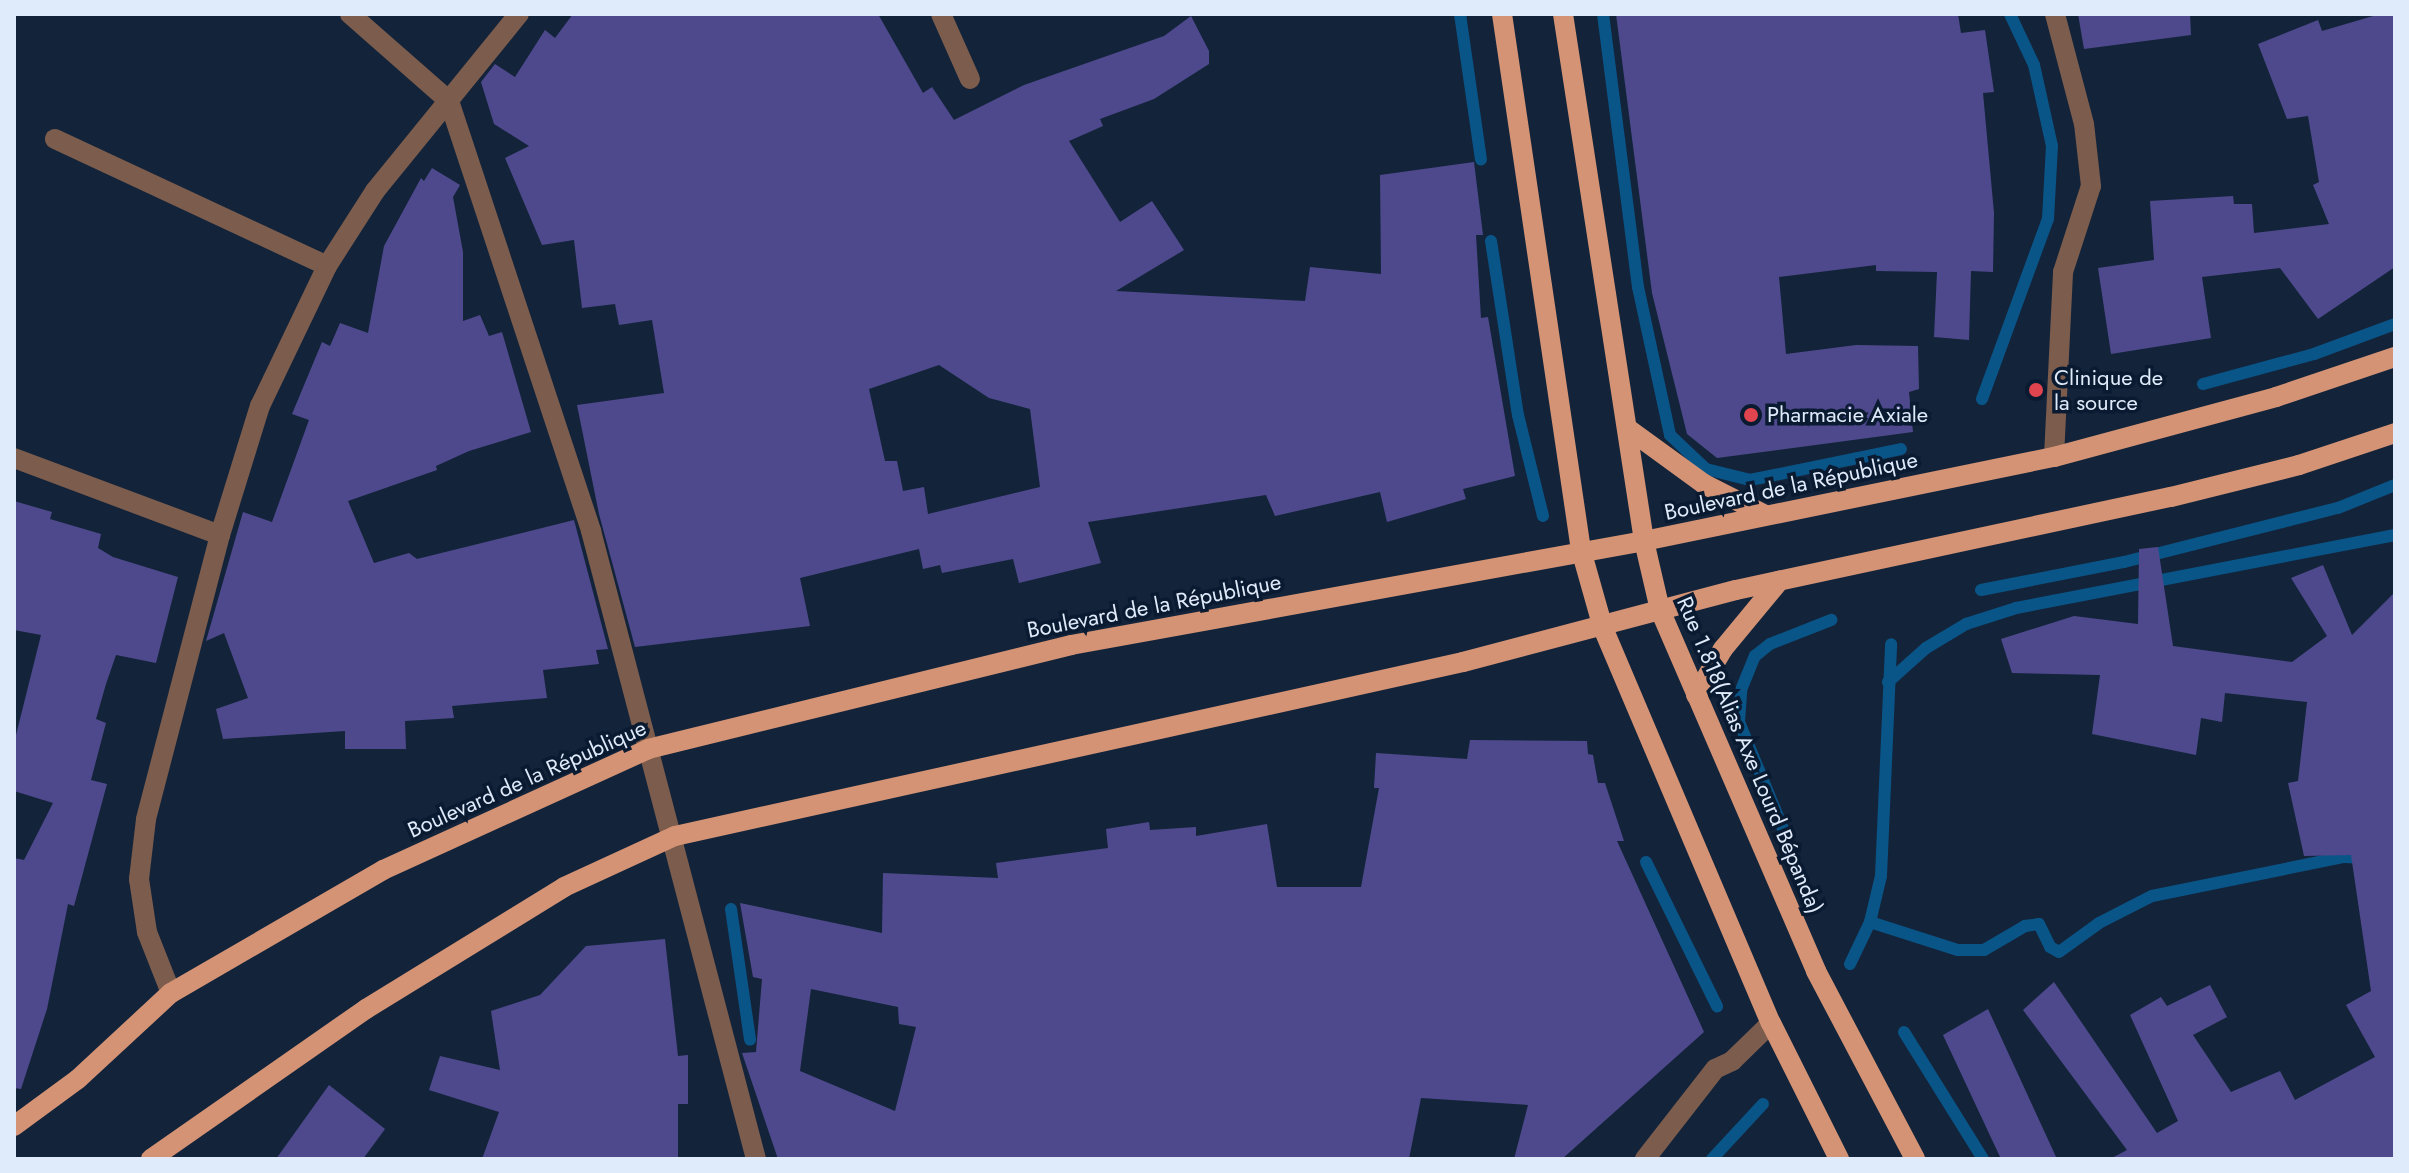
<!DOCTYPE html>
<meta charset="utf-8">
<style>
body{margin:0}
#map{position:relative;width:2409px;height:1173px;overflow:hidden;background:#13243a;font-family:Jost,sans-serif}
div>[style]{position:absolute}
.stream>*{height:12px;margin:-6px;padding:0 6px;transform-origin:6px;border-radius:6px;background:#0a5588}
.building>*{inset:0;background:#4e498c}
.street>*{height:20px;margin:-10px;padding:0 10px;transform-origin:10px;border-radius:10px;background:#7c5c4d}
.primary>*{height:20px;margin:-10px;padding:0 10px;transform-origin:10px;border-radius:10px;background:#d59375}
.dots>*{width:22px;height:22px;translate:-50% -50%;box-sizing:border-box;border:4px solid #0a1a30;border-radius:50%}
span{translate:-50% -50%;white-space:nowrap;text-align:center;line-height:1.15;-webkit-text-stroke:7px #0a1a30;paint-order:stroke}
.poi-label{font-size:22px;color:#dfeafa}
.left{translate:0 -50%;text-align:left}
.street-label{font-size:22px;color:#dfeafa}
.frame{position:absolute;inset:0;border:16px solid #dfeafa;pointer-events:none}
</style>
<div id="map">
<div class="stream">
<div style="left:1460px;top:14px;width:147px;rotate:81.8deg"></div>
<div style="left:1603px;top:14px;width:275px;rotate:82.7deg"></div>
<div style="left:1638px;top:287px;width:151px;rotate:77.8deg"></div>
<div style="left:1670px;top:435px;width:50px;rotate:43.4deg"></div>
<div style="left:1706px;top:469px;width:45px;rotate:14deg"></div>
<div style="left:1750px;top:480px;width:154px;rotate:-11.6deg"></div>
<div style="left:1491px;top:241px;width:176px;rotate:81.2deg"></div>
<div style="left:1518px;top:415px;width:104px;rotate:76.1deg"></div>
<div style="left:2203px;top:384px;width:115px;rotate:-15.1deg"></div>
<div style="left:2314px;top:354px;width:86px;rotate:-20.3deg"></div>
<div style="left:1982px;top:399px;width:192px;rotate:-69.9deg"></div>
<div style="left:2048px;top:219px;width:73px;rotate:-86.9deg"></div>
<div style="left:2052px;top:146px;width:83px;rotate:-102.5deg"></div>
<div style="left:2034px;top:65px;width:56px;rotate:-115.2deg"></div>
<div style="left:1981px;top:590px;width:146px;rotate:-11.1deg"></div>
<div style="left:2124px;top:562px;width:221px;rotate:-14.2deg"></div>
<div style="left:2338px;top:508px;width:61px;rotate:-22deg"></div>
<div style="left:1888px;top:682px;width:51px;rotate:-41.8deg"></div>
<div style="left:1926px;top:648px;width:47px;rotate:-31deg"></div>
<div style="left:1966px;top:624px;width:52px;rotate:-17.7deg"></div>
<div style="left:2016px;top:608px;width:386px;rotate:-10.9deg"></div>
<div style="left:1786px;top:836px;width:123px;rotate:-112.4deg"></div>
<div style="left:1739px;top:722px;width:32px;rotate:-86deg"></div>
<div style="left:1741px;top:690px;width:37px;rotate:-68deg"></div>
<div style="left:1755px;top:656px;width:19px;rotate:-39deg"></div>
<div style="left:1770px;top:644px;width:66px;rotate:-21.5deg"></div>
<div style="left:1646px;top:862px;width:161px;rotate:63.8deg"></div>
<div style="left:731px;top:909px;width:132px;rotate:81.7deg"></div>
<div style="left:1870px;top:922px;width:92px;rotate:17.7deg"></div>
<div style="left:1958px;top:950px;width:26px"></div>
<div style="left:1984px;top:950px;width:48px;rotate:-30.3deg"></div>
<div style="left:2025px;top:926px;width:14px;rotate:-8deg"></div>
<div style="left:2039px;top:924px;width:25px;rotate:64deg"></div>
<div style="left:2050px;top:947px;width:10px;rotate:29deg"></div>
<div style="left:2059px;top:952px;width:49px;rotate:-35.9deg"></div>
<div style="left:2099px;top:923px;width:59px;rotate:-27deg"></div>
<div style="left:2152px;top:896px;width:196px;rotate:-11.5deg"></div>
<div style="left:2344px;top:857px;width:51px;rotate:2.2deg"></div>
<div style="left:1850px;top:964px;width:47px;rotate:-64.5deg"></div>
<div style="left:1870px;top:922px;width:47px;rotate:-76.6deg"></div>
<div style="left:1881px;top:876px;width:232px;rotate:-87.5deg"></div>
<div style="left:1904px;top:1032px;width:150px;rotate:58.1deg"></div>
<div style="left:1712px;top:1159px;width:75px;rotate:-47.2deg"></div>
</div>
<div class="building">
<div style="clip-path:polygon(evenodd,573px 14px,878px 14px,923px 93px,932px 87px,954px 120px,1024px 85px,1164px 36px,1191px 16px,1209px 51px,1209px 64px,1154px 99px,1100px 119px,1103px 126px,1069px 141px,1120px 222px,1152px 201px,1184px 250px,1116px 291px,1305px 301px,1310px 267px,1381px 274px,1380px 175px,1474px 162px,1483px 235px,1476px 235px,1481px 318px,1488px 317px,1515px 476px,1463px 489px,1466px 499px,1387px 522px,1380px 492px,1275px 516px,1266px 495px,1088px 522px,1101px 563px,1019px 583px,1013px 559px,942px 573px,940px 565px,923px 569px,919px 549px,800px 578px,810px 626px,635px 647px,599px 514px,577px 405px,664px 393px,652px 320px,619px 325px,615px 304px,582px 308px,574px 240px,542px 245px,505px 158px,529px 146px,494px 124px,481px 82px,495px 64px,515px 77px,545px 30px,555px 38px,573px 14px,939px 365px,989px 398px,1030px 409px,1040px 487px,928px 514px,924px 487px,903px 491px,897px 461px,885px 461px,869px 389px,939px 365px)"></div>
<div style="clip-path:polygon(1616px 14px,1958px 14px,1961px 33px,1985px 30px,1994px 92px,1983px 93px,1994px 213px,1993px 272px,1971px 271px,1969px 340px,1934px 337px,1937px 272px,1876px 271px,1876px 265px,1779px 277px,1786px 354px,1856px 345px,1918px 346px,1919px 389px,1909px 392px,1913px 432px,1717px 458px,1687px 434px,1652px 293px)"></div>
<div style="clip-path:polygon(2078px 14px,2190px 14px,2191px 35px,2084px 49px)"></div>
<div style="clip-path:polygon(2380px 14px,2395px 14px,2395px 267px,2318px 319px,2280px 268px,2202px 277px,2211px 338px,2111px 354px,2098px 268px,2154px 260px,2150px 201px,2233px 196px,2234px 204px,2252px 204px,2254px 233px,2329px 224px,2313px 185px,2319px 182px,2308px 116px,2287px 119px,2258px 44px,2318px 20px,2322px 31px)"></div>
<div style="clip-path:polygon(432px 168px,460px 185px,453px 197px,463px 252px,463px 321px,480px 315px,489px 336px,502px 332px,531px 432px,469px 451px,436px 466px,437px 470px,348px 501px,374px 563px,409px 553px,417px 559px,574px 520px,608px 649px,596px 650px,599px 664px,543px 670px,547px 698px,452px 706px,454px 718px,405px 721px,406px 749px,345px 749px,345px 731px,223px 739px,216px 709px,248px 698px,224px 633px,206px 641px,243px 512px,272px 522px,309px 420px,292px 414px,322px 342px,330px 346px,340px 323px,368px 333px,384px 246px,421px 178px,424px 181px)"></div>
<div style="clip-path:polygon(14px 501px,52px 512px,50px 519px,101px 534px,98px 548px,113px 557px,178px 577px,156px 663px,116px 655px,106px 684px,96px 719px,106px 723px,91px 780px,107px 784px,74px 906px,68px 904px,47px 1009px,21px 1089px,14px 1088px,14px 858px,24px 860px,53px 803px,14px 791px,14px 743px,41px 635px,14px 630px)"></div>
<div style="clip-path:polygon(2158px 547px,2173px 646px,2292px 662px,2327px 636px,2291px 578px,2323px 565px,2352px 635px,2395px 592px,2395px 1159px,2110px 1159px,2127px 1150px,2023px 1010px,2054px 982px,2157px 1133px,2178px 1121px,2130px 1015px,2161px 997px,2167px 1006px,2210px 985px,2227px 1017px,2193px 1035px,2231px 1092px,2280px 1071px,2295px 1100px,2375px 1057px,2346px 1005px,2371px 991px,2351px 855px,2304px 856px,2288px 783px,2298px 781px,2307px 702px,2225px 693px,2222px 722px,2201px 718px,2196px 755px,2092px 734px,2100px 675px,2012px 673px,2001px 639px,2074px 616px,2138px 624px,2139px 549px)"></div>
<div style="clip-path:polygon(evenodd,1470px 740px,1587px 741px,1588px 754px,1593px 755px,1598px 783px,1605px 783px,1624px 841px,1617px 841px,1704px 1032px,1562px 1159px,1514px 1159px,1528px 1105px,1421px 1098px,1409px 1159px,778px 1159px,742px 1053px,756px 1052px,762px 979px,753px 977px,740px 903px,882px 933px,883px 873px,998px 878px,996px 863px,1108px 848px,1106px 829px,1149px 822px,1150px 830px,1196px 827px,1196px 836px,1267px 824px,1277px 887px,1361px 887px,1379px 788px,1374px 788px,1376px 753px,1467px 759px,1470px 740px,811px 989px,898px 1007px,899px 1024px,916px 1027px,895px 1111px,800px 1071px,811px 989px)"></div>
<div style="clip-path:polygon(665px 939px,678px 1056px,688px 1055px,688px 1104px,678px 1104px,678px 1159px,482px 1159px,499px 1112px,429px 1090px,440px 1056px,500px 1070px,491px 1011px,540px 995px,586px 946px)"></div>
<div style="clip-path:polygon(1988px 1009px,2057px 1159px,2001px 1159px,1943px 1035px)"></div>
<div style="clip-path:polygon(329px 1085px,385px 1129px,363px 1159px,276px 1159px)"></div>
</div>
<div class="street">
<div style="left:350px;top:14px;width:132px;rotate:41.3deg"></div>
<div style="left:449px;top:101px;width:453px;rotate:71.7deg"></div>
<div style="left:591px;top:531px;width:649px;rotate:75.28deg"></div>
<div style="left:941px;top:14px;width:71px;rotate:66deg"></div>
<div style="left:55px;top:139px;width:300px;rotate:25deg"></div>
<div style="left:2054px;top:457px;width:185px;rotate:-87.2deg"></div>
<div style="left:2063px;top:272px;width:90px;rotate:-72deg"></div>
<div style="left:2091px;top:186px;width:62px;rotate:-96.4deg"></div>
<div style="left:2084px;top:124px;width:114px;rotate:-104.8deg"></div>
<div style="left:14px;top:458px;width:220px;rotate:20.5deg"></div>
<div style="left:171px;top:993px;width:66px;rotate:-111.5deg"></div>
<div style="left:147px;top:932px;width:54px;rotate:-98.6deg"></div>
<div style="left:139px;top:879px;width:60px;rotate:-83.3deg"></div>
<div style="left:146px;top:819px;width:293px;rotate:-75.4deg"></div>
<div style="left:220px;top:535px;width:135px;rotate:-72.8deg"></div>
<div style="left:260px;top:406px;width:155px;rotate:-64.4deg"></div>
<div style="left:327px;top:266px;width:89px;rotate:-57.4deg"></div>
<div style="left:375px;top:191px;width:228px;rotate:-50.9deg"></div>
<div style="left:1645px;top:1159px;width:114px;rotate:-52.1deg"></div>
<div style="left:1715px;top:1069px;width:19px;rotate:-25deg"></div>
<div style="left:1732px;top:1061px;width:54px;rotate:-44.3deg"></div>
</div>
<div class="primary">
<div style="left:1502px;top:14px;width:542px;rotate:81.62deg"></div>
<div style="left:1581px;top:550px;width:81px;rotate:74.2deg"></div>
<div style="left:1603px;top:628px;width:429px;rotate:67deg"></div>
<div style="left:1771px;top:1023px;width:152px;rotate:63.4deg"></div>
<div style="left:1563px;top:14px;width:533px;rotate:81.26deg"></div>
<div style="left:1644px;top:541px;width:71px;rotate:76.9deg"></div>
<div style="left:1660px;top:610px;width:393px;rotate:66.6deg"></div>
<div style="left:1816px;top:971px;width:212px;rotate:62.2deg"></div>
<div style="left:1627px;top:428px;width:95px;rotate:36deg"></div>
<div style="left:1704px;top:484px;width:68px;rotate:26.9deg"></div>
<div style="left:1696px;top:695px;width:53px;rotate:-59.6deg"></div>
<div style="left:1723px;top:649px;width:89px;rotate:-50.4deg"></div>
<div style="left:14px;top:1126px;width:79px;rotate:-36.3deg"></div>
<div style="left:78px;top:1079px;width:127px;rotate:-42.8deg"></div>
<div style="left:171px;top:993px;width:245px;rotate:-30.1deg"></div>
<div style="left:383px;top:870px;width:291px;rotate:-24.5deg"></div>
<div style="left:648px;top:749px;width:436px;rotate:-13.8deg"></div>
<div style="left:1071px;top:645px;width:582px;rotate:-10.29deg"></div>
<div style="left:1644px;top:541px;width:419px;rotate:-11.6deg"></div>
<div style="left:2054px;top:457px;width:230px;rotate:-15.1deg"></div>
<div style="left:2276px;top:397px;width:126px;rotate:-18.6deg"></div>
<div style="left:151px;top:1159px;width:262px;rotate:-34.9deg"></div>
<div style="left:366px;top:1009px;width:233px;rotate:-31.6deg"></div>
<div style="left:564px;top:887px;width:122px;rotate:-24.7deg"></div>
<div style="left:675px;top:836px;width:807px;rotate:-12.45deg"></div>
<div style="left:1463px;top:662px;width:282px;rotate:-14.8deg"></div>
<div style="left:1736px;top:590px;width:445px;rotate:-12.1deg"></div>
<div style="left:2171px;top:497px;width:132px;rotate:-14deg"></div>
<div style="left:2299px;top:465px;width:101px;rotate:-18.4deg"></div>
</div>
<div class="dots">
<div style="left:2036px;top:390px;background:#e0444e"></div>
<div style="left:1751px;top:415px;background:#e0444e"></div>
</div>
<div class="poi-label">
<span class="left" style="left:2054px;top:390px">Clinique de<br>la source</span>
<span class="left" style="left:1767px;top:415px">Pharmacie Axiale</span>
</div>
<div class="street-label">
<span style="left:1791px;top:486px;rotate:-12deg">Boulevard de la République</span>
<span style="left:1154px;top:606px;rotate:-11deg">Boulevard de la République</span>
<span style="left:1750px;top:755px;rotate:67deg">Rue 1.818(Alias Axe Lourd Bépanda)</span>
<span style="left:527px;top:779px;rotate:-24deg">Boulevard de la République</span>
</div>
<div class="frame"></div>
</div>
